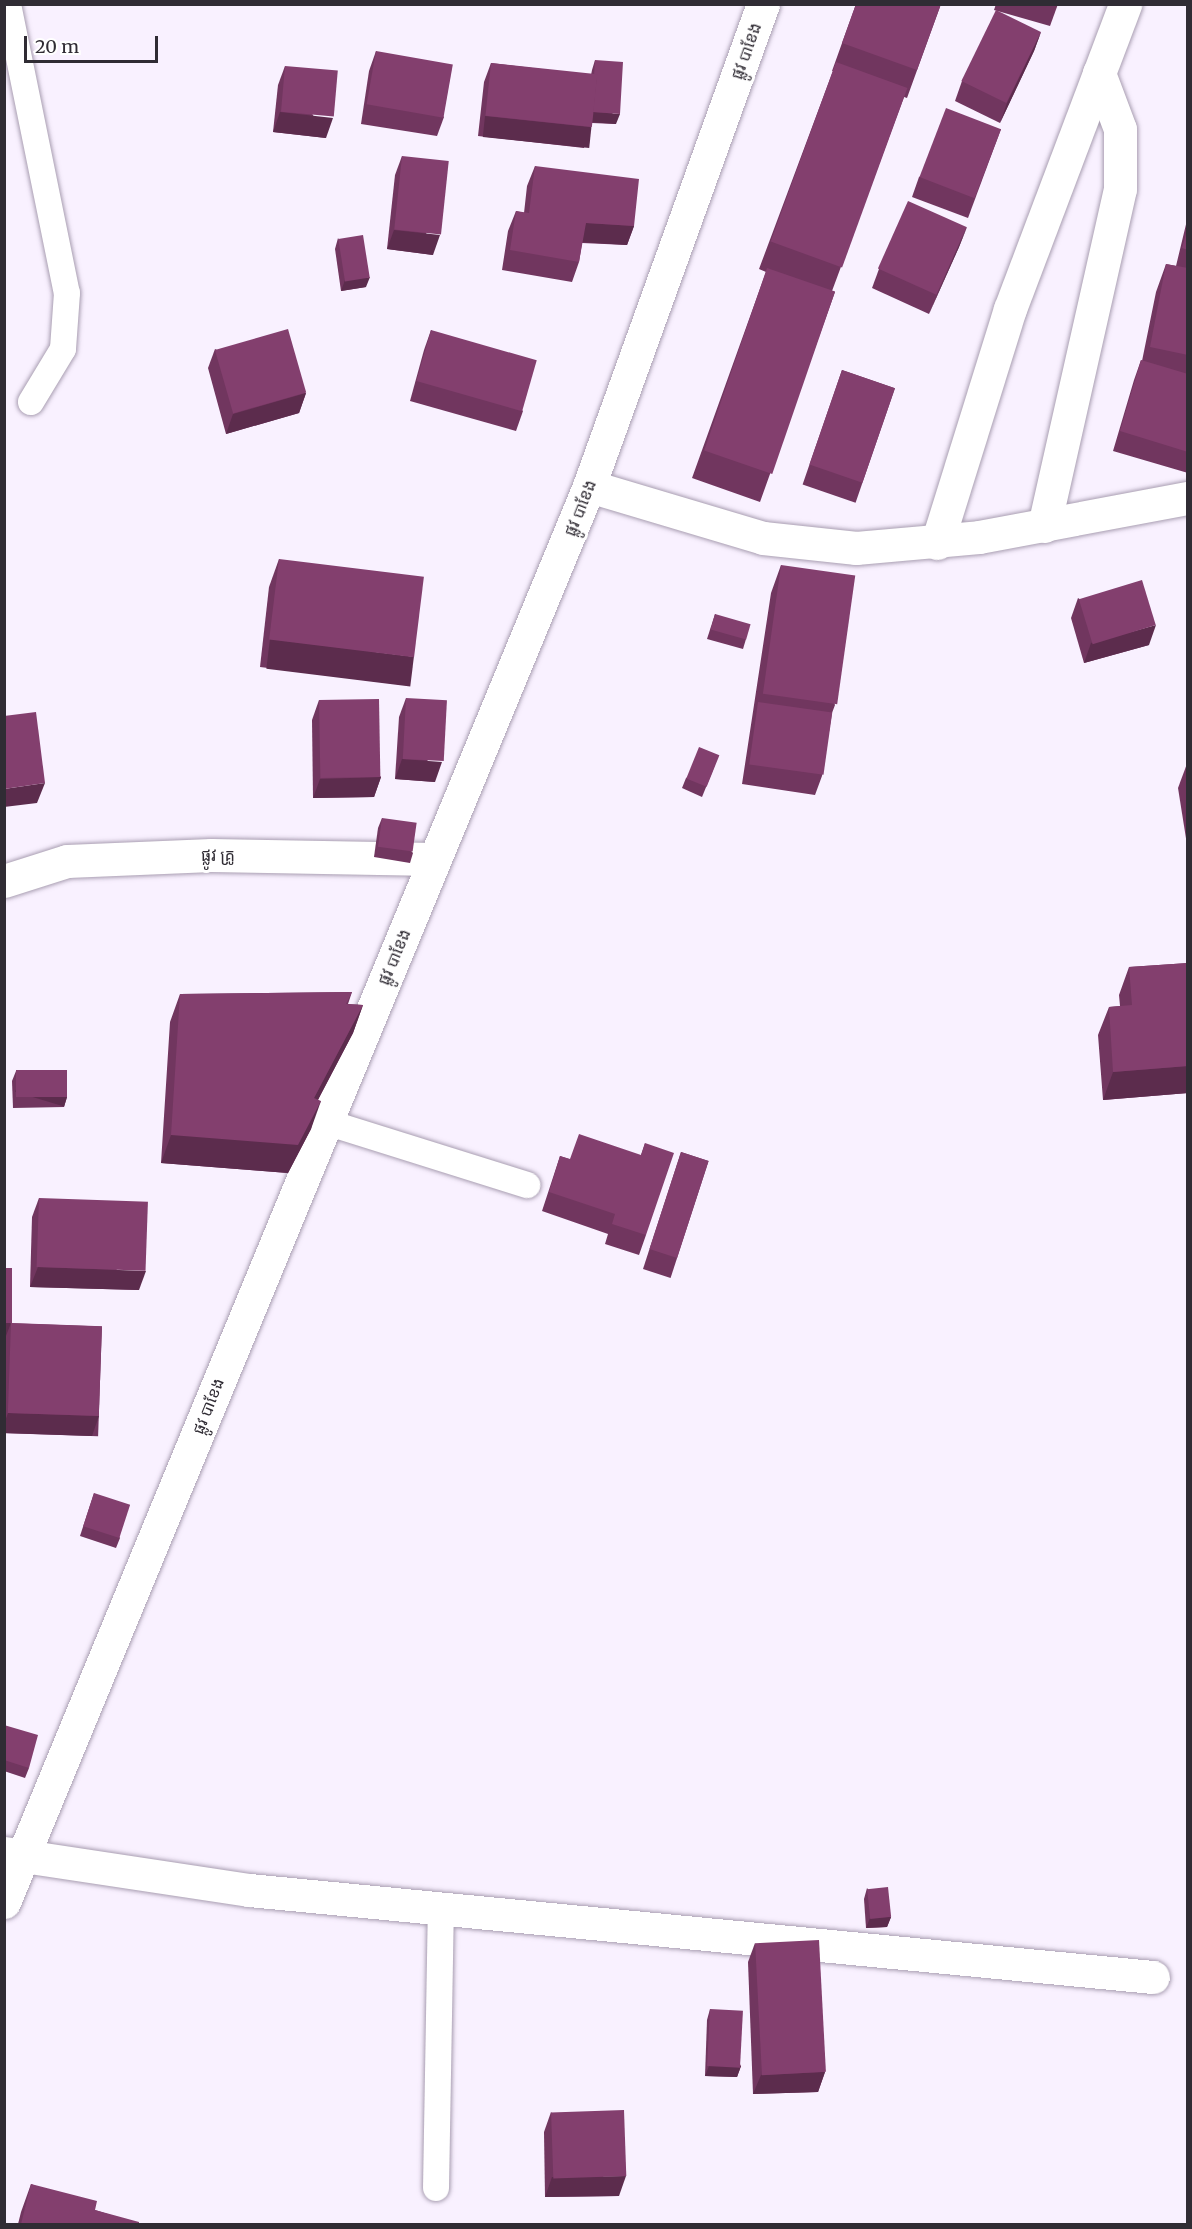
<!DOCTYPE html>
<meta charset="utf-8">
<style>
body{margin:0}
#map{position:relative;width:1192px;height:2229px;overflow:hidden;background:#f9f1ff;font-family:Merriweather,"Noto Sans Khmer",serif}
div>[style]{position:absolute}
.roads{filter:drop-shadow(0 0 2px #a99eb2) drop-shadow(0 0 2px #a99eb2)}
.service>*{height:26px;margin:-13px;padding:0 13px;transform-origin:13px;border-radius:13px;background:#fff}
.minor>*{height:33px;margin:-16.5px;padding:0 16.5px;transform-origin:16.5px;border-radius:16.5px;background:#fff}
.tertiary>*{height:33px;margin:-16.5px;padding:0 16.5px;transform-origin:16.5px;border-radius:16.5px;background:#fff}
.wall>*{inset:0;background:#71365f;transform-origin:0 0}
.shaded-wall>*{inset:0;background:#5c2c4d;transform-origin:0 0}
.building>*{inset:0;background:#833f6e;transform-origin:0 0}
span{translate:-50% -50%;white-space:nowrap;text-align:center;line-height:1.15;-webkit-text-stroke:6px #fff;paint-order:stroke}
.street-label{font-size:16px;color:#302c34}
.frame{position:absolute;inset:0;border:6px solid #302c34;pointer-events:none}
.scale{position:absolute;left:24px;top:36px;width:134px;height:27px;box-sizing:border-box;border:3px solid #302c34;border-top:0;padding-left:8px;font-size:18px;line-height:21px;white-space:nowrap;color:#302c34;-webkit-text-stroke:4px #fff;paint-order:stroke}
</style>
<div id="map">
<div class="roads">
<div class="service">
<div style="left:8px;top:4px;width:295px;rotate:78.5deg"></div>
<div style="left:67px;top:293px;width:56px;rotate:94.1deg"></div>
<div style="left:63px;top:349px;width:62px;rotate:121.1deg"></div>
<div style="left:326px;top:1122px;width:211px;rotate:17.4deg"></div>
<div style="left:436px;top:2188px;width:281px;rotate:-89deg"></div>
</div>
<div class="minor">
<div style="left:589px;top:486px;width:182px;rotate:16.6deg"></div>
<div style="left:763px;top:538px;width:94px;rotate:6.1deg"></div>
<div style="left:856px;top:548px;width:123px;rotate:-5.1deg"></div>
<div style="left:979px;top:537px;width:213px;rotate:-10.6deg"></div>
<div style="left:1044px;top:526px;width:345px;rotate:-77.3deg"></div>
<div style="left:1120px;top:189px;width:60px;rotate:-90deg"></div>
<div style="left:1120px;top:129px;width:60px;rotate:-110.6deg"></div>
<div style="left:937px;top:543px;width:245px;rotate:-72.7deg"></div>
<div style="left:1010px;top:309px;width:326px;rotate:-69.3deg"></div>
<div style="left:4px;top:881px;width:66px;rotate:-17.6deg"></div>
<div style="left:67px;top:861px;width:144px;rotate:-2.4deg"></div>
<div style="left:211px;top:855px;width:223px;rotate:1deg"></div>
<div style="left:4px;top:1853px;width:248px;rotate:8.6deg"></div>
<div style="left:249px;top:1890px;width:908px;rotate:5.5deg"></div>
</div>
<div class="tertiary">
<div style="left:4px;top:1902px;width:1532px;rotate:-67.55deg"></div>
<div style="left:589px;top:486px;width:512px;rotate:-70.15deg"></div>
</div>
</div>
<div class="wall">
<div style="clip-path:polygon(856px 4px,941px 4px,907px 98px,904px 97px,832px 291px,835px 292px,760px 502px,692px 478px,766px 272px,759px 269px,833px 71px,832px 71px)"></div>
<div style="clip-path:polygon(996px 4px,1058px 4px,1050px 26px,994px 10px)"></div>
<div style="clip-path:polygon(1041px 32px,1034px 51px,1000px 123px,955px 101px,962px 81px)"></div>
<div style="clip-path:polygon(376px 51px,444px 117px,437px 136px,361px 124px,369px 71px)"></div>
<div style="clip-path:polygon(595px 60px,616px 124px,592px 123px,591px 128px,584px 148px,478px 136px,484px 82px,491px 63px,591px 75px,592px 70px)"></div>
<div style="clip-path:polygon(285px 66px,326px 138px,273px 132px,278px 85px)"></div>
<div style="clip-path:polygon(1001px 129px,968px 218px,912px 197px,919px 177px)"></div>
<div style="clip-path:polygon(402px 156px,433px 255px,387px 249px,395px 175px)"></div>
<div style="clip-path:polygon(535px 166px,634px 226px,627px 245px,582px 243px,579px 262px,572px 282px,502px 270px,508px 231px,516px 211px,524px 213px,527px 186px)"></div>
<div style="clip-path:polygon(1188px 216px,1188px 473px,1113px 451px,1134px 380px,1141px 360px,1142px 361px,1156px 292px,1166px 264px,1176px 266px)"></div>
<div style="clip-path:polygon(967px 227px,959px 247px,929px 314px,872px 288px,879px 269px)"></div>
<div style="clip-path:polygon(338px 238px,366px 287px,341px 291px,335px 249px)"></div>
<div style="clip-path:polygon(431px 330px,523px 411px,516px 431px,410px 401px,424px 350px)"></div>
<div style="clip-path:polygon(215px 349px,306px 393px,299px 413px,226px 434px,208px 368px)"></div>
<div style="left:842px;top:370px;width:56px;height:121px;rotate:19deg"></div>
<div style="clip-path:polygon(279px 559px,404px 685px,260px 667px,269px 587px)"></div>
<div style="clip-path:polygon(781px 565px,835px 705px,832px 713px,822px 776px,815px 795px,742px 784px,771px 593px)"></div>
<div style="clip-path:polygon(1078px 598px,1149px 645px,1084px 663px,1071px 618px)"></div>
<div style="clip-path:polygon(715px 614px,746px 639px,743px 649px,707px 639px)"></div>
<div style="clip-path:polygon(406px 698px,435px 782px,395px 779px,399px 717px)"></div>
<div style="clip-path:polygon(319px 700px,381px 777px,374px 797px,313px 798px,312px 720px)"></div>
<div style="clip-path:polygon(1188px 761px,1188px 851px,1178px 788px)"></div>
<div style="clip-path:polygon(715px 765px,702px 797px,682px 788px,686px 778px)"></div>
<div style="clip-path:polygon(382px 818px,413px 853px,410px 863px,374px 857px,378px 828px)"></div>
<div style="clip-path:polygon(1188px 963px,1188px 1093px,1103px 1100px,1098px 1035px,1109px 1007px,1120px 1006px,1119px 995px,1129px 967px)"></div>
<div style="clip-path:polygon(352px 992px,348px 1004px,363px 1005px,353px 1033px,318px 1100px,311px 1129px,288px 1173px,161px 1163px,170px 1022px,180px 994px)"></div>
<div style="clip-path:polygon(16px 1071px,67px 1097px,64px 1107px,13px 1108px,12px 1081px)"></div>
<div style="clip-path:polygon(645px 1143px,646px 1235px,639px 1255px,605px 1244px,608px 1234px,542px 1211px,560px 1156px,569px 1159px,641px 1155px)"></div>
<div style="left:681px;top:1152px;width:29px;height:123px;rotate:18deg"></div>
<div style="clip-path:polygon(39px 1198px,139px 1290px,30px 1287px,32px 1217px)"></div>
<div style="left:4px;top:1323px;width:98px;height:110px;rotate:2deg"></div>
<div style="clip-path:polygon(94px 1493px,120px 1538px,116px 1548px,80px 1536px)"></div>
<div style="clip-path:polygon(4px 1725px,29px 1768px,25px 1778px,4px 1771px)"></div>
<div style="clip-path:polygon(867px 1888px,891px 1917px,887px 1927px,866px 1928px,864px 1899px)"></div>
<div style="clip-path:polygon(755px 1943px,825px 2072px,818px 2092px,753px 2094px,748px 1962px)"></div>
<div style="clip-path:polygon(710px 2009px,741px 2066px,737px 2077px,705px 2076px,707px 2020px)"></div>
<div style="clip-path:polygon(551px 2112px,619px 2196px,545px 2197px,544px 2132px)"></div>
<div style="clip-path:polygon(31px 2184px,95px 2210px,139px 2224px,18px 2224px,21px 2212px)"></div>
</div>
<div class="shaded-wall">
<div style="clip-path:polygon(1041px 32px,1034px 51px,1000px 123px,1007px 103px)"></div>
<div style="clip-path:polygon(280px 112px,333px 118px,326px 138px,273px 132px)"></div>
<div style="clip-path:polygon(592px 112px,620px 114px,616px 124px,589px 122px)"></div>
<div style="left:485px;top:116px;width:107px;height:21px;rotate:6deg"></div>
<div style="clip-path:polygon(586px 223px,634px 226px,627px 245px,579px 242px)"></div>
<div style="clip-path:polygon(967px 227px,959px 247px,929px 314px,937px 295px)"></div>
<div style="clip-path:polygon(394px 230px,440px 235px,433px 255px,387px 249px)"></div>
<div style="clip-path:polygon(370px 277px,366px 287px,341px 291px,345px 280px)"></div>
<div style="clip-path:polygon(306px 393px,299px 413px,226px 434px,233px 414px)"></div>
<div style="clip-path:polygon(1156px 625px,1149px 645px,1084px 663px,1091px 643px)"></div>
<div style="left:270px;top:639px;width:145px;height:30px;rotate:7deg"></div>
<div style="clip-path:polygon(402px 759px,442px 762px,435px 782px,395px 779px)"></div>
<div style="clip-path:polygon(381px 777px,374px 797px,313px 798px,320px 779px)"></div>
<div style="clip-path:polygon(45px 783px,37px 803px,4px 807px,4px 789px)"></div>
<div style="clip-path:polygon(363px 1005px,353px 1033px,304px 1126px,314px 1098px)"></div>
<div style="clip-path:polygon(1188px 1066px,1188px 1093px,1103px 1100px,1113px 1072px)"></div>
<div style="left:67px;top:1097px;width:10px;height:51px;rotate:107deg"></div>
<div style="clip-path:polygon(321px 1101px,311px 1129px,288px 1173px,161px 1163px,171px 1135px)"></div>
<div style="clip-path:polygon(38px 1267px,146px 1271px,139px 1290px,30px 1287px)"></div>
<div style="clip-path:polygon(4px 1323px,11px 1323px,4px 1341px)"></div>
<div style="clip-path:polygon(8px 1413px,99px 1416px,92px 1436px,4px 1433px,4px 1424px)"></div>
<div style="clip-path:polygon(891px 1917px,887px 1927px,866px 1928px,870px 1918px)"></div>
<div style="clip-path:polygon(709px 2066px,741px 2066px,737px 2077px,705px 2076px)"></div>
<div style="clip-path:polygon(825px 2072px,818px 2092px,753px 2094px,761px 2075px)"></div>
<div style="clip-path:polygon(626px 2176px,619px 2196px,545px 2197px,552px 2177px)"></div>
</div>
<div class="building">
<div style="clip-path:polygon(856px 4px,941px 4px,917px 70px,842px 43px)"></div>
<div style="left:996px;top:10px;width:50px;height:79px;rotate:26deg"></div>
<div style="left:376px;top:51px;width:78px;height:54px;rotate:10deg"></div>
<div style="clip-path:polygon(595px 60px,623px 62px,620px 114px,593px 112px,597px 75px,594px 75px)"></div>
<div style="left:836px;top:62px;width:76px;height:191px;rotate:20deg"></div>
<div style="left:491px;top:63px;width:107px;height:53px;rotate:6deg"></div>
<div style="left:285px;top:66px;width:53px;height:46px;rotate:5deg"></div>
<div style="left:946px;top:108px;width:59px;height:74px;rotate:21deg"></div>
<div style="left:402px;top:156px;width:47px;height:74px;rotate:6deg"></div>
<div style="clip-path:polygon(535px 166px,639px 179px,634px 226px,586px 223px,579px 262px,510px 250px,516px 211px,529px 213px)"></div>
<div style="left:908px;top:201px;width:64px;height:74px;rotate:24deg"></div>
<div style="clip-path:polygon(1188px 227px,1188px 250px,1182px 248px)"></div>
<div style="left:363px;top:235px;width:43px;height:25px;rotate:81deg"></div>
<div style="clip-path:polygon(1166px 264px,1188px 268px,1188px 355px,1150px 347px)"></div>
<div style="left:767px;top:268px;width:72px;height:193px;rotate:19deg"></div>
<div style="left:288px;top:329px;width:66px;height:76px;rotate:74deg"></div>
<div style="left:431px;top:330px;width:110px;height:53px;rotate:16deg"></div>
<div style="clip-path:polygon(1141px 360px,1188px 374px,1188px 452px,1120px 431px)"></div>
<div style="left:842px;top:370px;width:56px;height:100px;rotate:19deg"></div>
<div style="left:279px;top:559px;width:146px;height:81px;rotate:7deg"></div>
<div style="left:781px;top:565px;width:75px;height:130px;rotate:8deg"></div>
<div style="left:1142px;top:580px;width:47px;height:66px;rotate:73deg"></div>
<div style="left:715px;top:614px;width:37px;height:16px;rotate:16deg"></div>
<div style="left:406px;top:698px;width:41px;height:61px;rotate:3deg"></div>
<div style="left:379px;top:699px;width:78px;height:60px;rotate:89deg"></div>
<div style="left:758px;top:702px;width:75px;height:63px;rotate:8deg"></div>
<div style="clip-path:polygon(36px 712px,45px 783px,4px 789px,4px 716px)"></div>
<div style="left:699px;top:747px;width:22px;height:34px;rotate:22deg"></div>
<div style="left:382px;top:818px;width:35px;height:29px;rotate:8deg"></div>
<div style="clip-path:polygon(1188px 963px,1188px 1066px,1113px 1072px,1109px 1007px,1132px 1005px,1129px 967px)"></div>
<div style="clip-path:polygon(352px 992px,346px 1004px,363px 1005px,314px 1098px,321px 1101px,298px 1145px,171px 1135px,180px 994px)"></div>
<div style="left:67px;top:1070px;width:27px;height:51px;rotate:90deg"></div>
<div style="clip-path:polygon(579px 1134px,641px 1155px,645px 1143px,674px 1153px,646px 1235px,612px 1224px,615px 1214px,549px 1192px,560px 1156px,570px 1159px)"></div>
<div style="left:681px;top:1152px;width:29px;height:102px;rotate:18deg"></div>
<div style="left:39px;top:1198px;width:109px;height:69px;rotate:2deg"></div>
<div style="left:4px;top:1268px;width:8px;height:55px"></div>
<div style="left:11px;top:1323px;width:91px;height:90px;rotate:2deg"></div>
<div style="left:94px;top:1493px;width:38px;height:35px;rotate:18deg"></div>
<div style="clip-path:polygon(4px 1725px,38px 1735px,29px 1768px,4px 1760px)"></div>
<div style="left:888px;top:1887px;width:30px;height:21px;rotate:84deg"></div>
<div style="left:819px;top:1940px;width:132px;height:64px;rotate:87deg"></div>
<div style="left:710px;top:2009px;width:33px;height:57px;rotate:3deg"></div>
<div style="left:624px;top:2110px;width:66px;height:73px;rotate:88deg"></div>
<div style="clip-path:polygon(31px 2184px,97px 2201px,95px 2210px,139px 2222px,139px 2224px,21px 2224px)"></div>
</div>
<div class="street-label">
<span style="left:746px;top:51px;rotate:-70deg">ផ្លូវ បាខែង</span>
<span style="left:580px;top:508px;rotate:-68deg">ផ្លូវ បាខែង</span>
<span style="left:218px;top:855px">ផ្លូវ គ្រូ</span>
<span style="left:394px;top:957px;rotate:-67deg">ផ្លូវ បាខែង</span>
<span style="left:208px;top:1406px;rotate:-68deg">ផ្លូវ បាខែង</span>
</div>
<div class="frame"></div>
<div class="scale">20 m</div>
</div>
